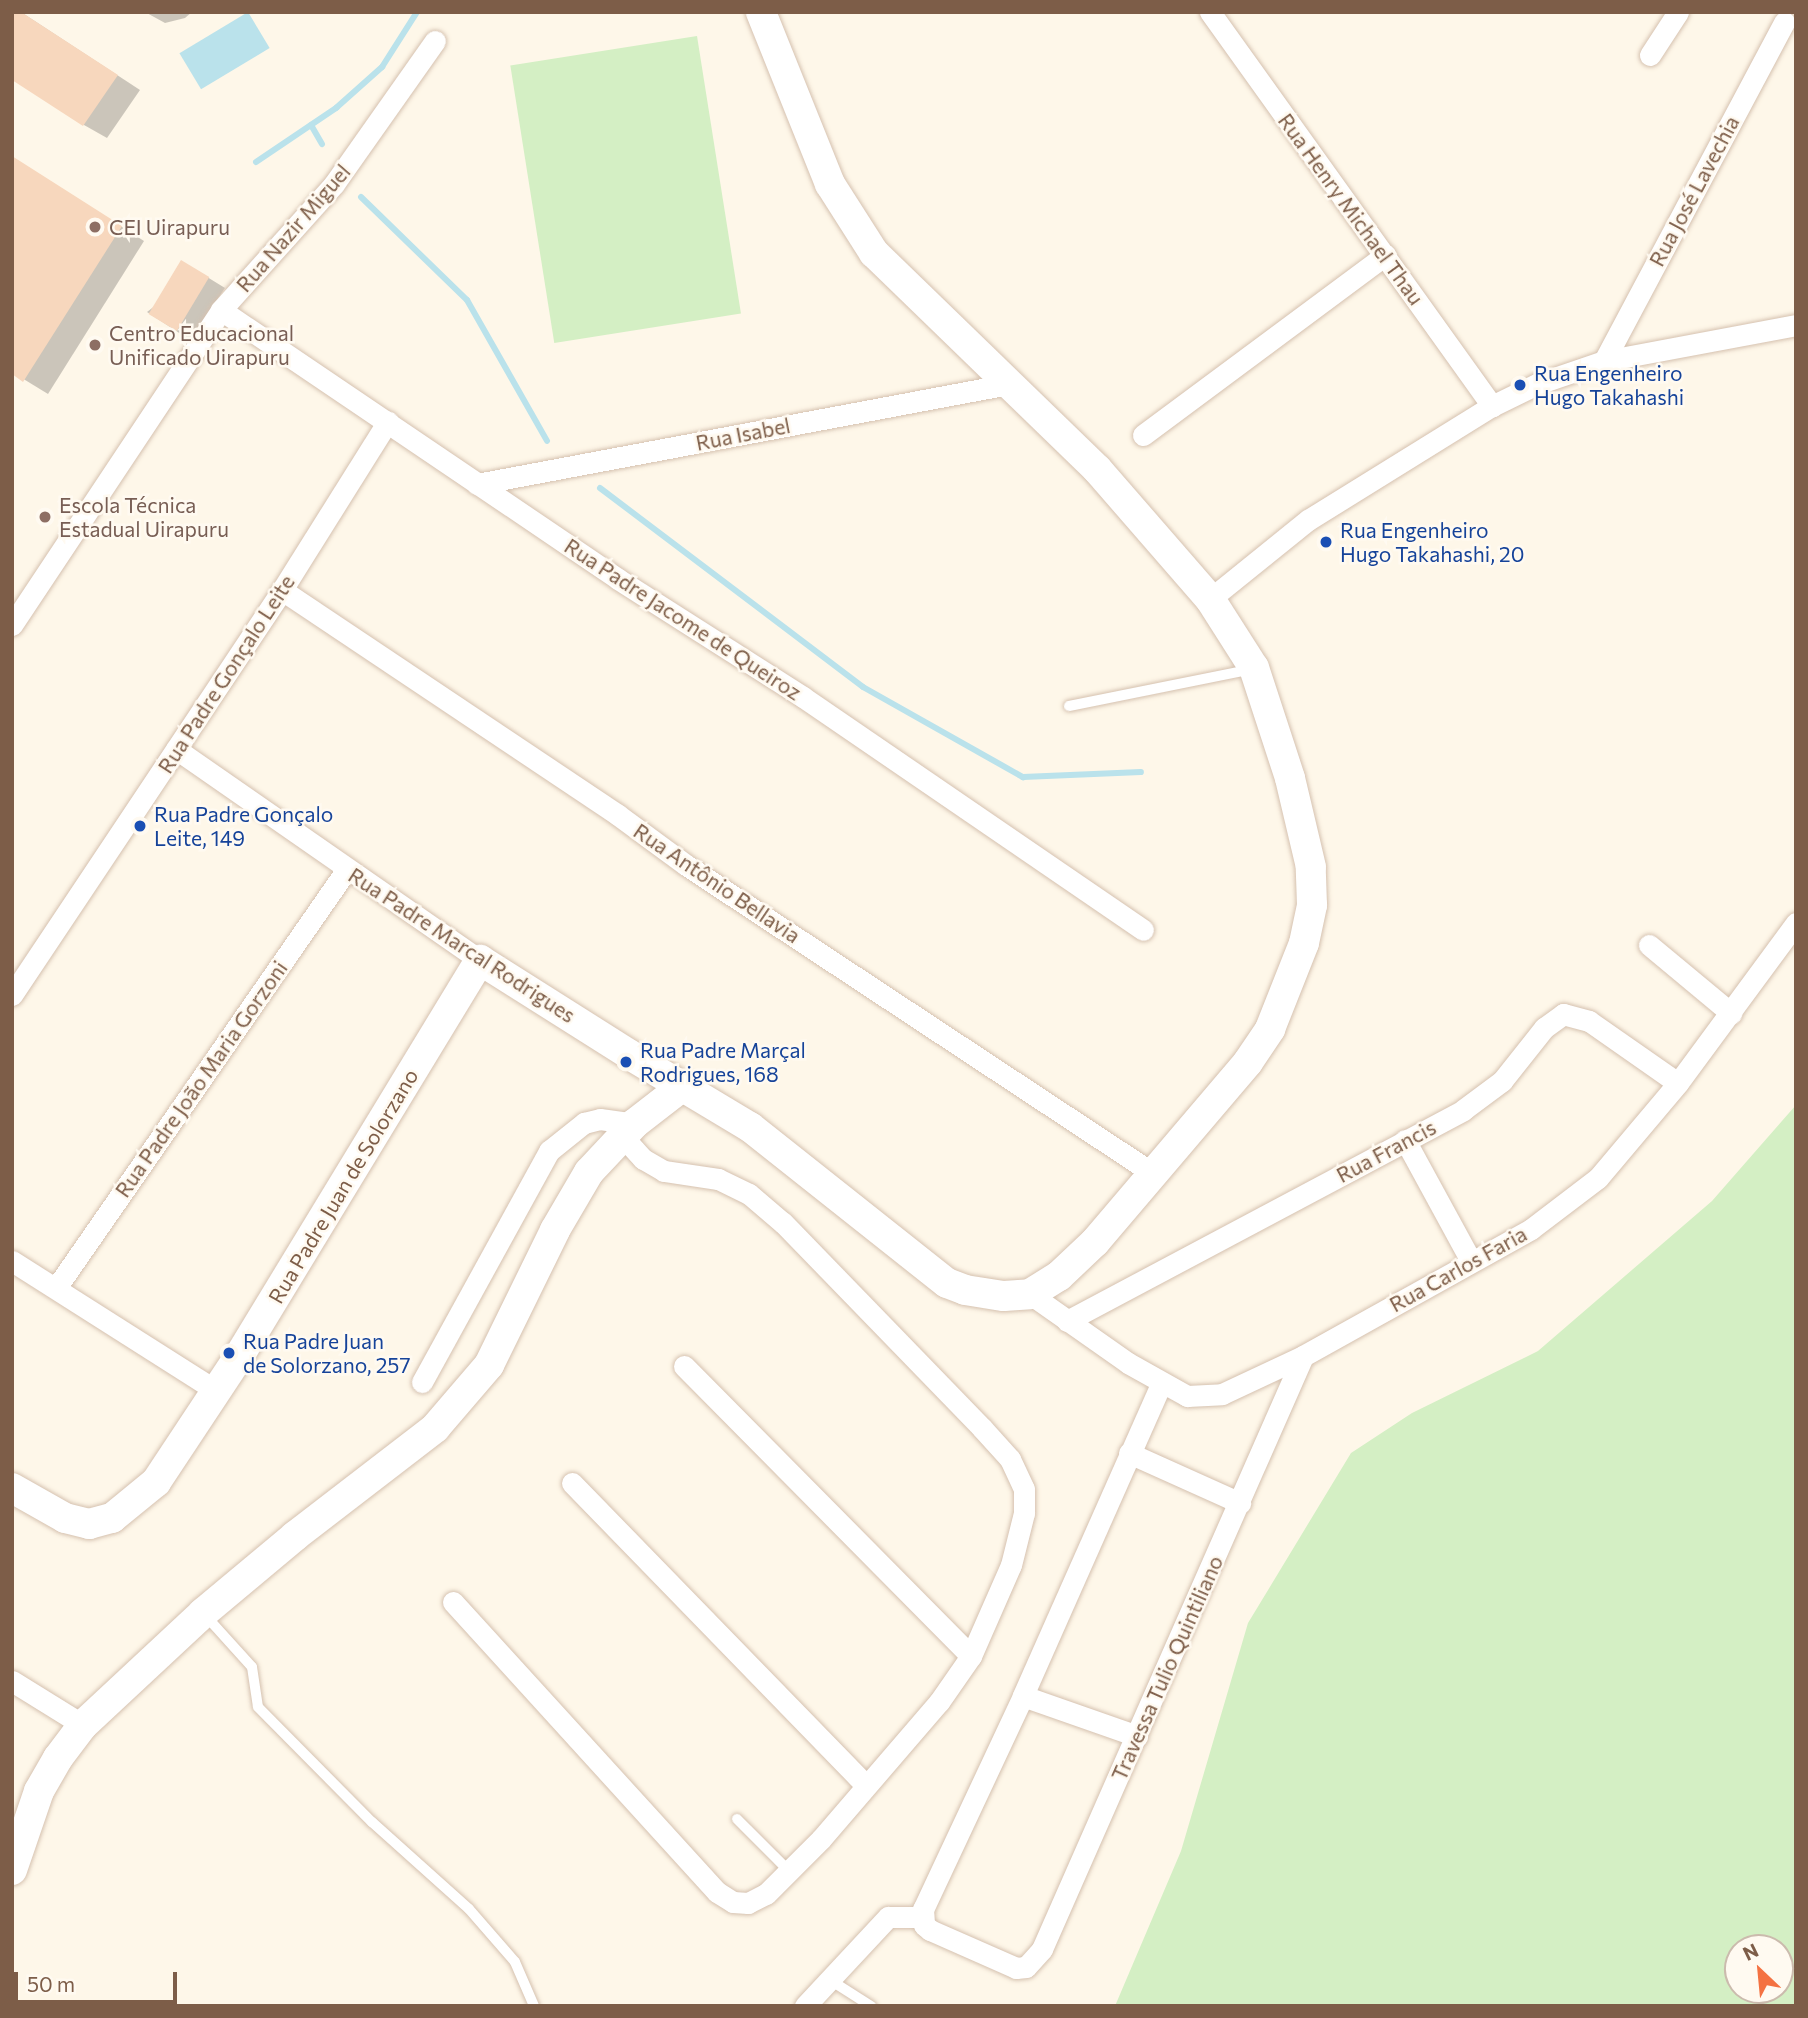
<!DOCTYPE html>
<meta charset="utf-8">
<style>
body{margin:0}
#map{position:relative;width:1808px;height:2018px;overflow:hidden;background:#fef7e9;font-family:Commissioner,sans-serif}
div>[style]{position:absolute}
.green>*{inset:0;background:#d4efc4;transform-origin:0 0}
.water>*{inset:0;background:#bae2eb;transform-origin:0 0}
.shadow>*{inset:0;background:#0003}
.stream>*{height:6px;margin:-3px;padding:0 3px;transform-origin:3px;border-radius:3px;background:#bae2eb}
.building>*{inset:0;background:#f7d7bd;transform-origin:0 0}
.roads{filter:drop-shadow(0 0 2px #d5c1af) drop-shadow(0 0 2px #d5c1af)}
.lane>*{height:10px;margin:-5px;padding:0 5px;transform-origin:5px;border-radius:5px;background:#fff}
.street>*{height:21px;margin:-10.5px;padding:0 10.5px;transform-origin:10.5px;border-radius:10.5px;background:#fff}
.secondary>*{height:30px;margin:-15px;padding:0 15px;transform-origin:15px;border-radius:15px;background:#fff}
.dots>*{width:19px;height:19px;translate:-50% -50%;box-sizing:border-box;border:4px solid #fffaf1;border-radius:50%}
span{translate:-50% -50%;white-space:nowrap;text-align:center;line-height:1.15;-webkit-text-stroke:5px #fffaf1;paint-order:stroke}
.street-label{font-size:21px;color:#7d5d48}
.education-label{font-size:21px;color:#785e54}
.left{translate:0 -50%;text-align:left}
.transit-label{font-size:21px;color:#164399}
.frame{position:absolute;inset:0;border:14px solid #7d5d48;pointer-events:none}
.north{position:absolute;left:1724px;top:1934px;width:70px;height:70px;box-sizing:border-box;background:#fffaf1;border:2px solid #cbbbad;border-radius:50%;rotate:334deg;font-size:19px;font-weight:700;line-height:28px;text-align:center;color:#7d5d48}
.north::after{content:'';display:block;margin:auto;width:24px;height:32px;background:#f47242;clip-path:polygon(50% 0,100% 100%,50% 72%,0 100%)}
.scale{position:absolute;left:14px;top:1972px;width:163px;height:32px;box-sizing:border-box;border:4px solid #7d5d48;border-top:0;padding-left:9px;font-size:21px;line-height:24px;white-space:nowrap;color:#7d5d48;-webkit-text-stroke:5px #fffaf1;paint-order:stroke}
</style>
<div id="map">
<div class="green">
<div style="left:697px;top:36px;width:281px;height:189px;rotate:81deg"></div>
<div style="clip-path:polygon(evenodd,1796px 1105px,1796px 2006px,1115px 2006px,1181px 1851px,1248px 1623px,1351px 1453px,1412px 1413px,1538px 1351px,1712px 1201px,1796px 1105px,1738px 1948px,1780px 1948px,1780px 1990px,1738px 1990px,1738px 1948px)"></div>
</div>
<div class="water">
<div style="left:248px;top:12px;width:42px;height:80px;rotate:59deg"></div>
</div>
<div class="shadow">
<div style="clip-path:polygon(21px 12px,140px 90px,107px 138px,84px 125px)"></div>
<div style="clip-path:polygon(145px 12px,192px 12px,185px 18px,165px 23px)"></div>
<div style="clip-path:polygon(31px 169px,144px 241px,48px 394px,12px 372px)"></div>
<div style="clip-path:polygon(199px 272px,225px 288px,190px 340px,147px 312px)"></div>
</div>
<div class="stream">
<div style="left:311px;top:125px;width:22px;rotate:60deg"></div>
<div style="left:256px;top:162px;width:97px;rotate:-34deg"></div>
<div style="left:336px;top:108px;width:62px;rotate:-41.7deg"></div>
<div style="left:382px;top:67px;width:65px;rotate:-57.5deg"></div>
<div style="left:361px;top:197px;width:148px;rotate:44.2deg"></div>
<div style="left:467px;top:300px;width:162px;rotate:60.4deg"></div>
<div style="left:600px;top:488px;width:330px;rotate:37.1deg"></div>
<div style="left:863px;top:687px;width:184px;rotate:29.4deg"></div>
<div style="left:1023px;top:777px;width:118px;rotate:-2.4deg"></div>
</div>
<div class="building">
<div style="clip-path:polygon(12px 12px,21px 12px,118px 75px,83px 126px,12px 80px)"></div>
<div style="clip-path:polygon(12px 156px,122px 226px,23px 382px,12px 374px)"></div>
<div style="left:181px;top:260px;width:33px;height:63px;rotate:31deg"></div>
</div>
<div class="roads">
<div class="lane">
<div style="left:1069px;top:706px;width:187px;rotate:-11.4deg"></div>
<div style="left:205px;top:1615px;width:70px;rotate:47.9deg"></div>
<div style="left:252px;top:1667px;width:40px;rotate:81.5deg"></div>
<div style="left:258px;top:1707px;width:162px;rotate:45.3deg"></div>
<div style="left:372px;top:1822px;width:130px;rotate:41.9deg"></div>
<div style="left:469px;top:1909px;width:70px;rotate:49deg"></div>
<div style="left:515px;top:1962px;width:48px;rotate:66.6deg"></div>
<div style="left:737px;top:1819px;width:74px;rotate:45deg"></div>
<div style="left:830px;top:1980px;width:49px;rotate:32.4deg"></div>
</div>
<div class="street">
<div style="left:1210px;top:12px;width:485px;rotate:54.4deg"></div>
<div style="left:1650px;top:55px;width:51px;rotate:-56.9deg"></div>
<div style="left:221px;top:310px;width:480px;rotate:34.1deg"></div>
<div style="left:618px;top:579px;width:219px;rotate:32.5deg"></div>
<div style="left:803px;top:697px;width:412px;rotate:34.4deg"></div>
<div style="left:1604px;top:361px;width:384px;rotate:-62deg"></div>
<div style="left:1143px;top:435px;width:302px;rotate:-36.6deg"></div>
<div style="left:477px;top:484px;width:541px;rotate:-10.65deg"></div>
<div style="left:282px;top:590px;width:404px;rotate:33.8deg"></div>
<div style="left:618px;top:815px;width:84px;rotate:36.3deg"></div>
<div style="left:686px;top:865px;width:561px;rotate:33.44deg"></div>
<div style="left:1210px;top:599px;width:126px;rotate:-38.9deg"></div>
<div style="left:1308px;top:520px;width:216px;rotate:-31.8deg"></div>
<div style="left:1492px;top:406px;width:50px;rotate:-26.1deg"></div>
<div style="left:1537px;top:384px;width:71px;rotate:-18.9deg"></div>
<div style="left:1604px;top:361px;width:195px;rotate:-10.6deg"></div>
<div style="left:12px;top:625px;width:378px;rotate:-56.4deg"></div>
<div style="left:221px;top:310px;width:169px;rotate:-48.1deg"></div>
<div style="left:334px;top:184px;width:175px;rotate:-54.8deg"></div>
<div style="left:176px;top:749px;width:370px;rotate:34.8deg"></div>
<div style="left:1649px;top:945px;width:107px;rotate:39.7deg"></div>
<div style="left:12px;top:995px;width:487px;rotate:-56.3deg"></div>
<div style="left:282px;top:590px;width:199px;rotate:-57.9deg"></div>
<div style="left:1405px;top:1140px;width:138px;rotate:61.4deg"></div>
<div style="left:12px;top:1261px;width:241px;rotate:32.4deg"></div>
<div style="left:56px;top:1288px;width:510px;rotate:-55.22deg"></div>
<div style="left:1030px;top:1294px;width:120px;rotate:35.1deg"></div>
<div style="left:1128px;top:1363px;width:68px;rotate:29.2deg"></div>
<div style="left:1187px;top:1396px;width:35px;rotate:-3deg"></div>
<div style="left:1222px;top:1394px;width:89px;rotate:-25.1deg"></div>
<div style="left:1303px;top:1356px;width:261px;rotate:-29.1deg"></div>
<div style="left:1531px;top:1229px;width:84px;rotate:-37.3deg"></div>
<div style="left:1598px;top:1178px;width:124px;rotate:-49.9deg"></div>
<div style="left:1678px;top:1083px;width:199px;rotate:-53.6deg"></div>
<div style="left:1067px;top:1321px;width:449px;rotate:-28deg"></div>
<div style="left:1463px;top:1110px;width:49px;rotate:-36.6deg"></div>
<div style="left:1502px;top:1081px;width:68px;rotate:-51.6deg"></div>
<div style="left:1544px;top:1028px;width:24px;rotate:-36deg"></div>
<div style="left:1563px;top:1014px;width:27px;rotate:15deg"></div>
<div style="left:1589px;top:1021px;width:108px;rotate:34.9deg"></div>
<div style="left:684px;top:1366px;width:408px;rotate:45.3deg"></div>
<div style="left:422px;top:1382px;width:264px;rotate:-61.2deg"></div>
<div style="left:549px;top:1151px;width:45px;rotate:-38.7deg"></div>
<div style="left:584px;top:1123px;width:16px;rotate:-14deg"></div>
<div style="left:600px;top:1119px;width:34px;rotate:8deg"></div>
<div style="left:1161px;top:1384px;width:341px;rotate:113.9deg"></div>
<div style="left:1023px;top:1696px;width:235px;rotate:115.1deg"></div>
<div style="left:923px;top:1909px;width:16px;rotate:86deg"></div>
<div style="left:924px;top:1925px;width:8px;rotate:40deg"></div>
<div style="left:930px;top:1930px;width:94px;rotate:23.8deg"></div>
<div style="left:1016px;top:1968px;width:10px;rotate:-6deg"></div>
<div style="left:1026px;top:1967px;width:24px;rotate:-48deg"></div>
<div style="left:1042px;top:1949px;width:648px;rotate:-66.24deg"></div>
<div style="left:1129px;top:1453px;width:122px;rotate:24.2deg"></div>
<div style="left:572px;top:1483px;width:421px;rotate:45.8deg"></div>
<div style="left:453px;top:1602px;width:392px;rotate:47.7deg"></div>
<div style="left:717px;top:1892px;width:19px;rotate:32deg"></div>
<div style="left:733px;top:1902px;width:15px;rotate:4deg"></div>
<div style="left:748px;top:1903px;width:20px;rotate:-27deg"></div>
<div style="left:766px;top:1894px;width:78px;rotate:-45deg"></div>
<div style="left:821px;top:1839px;width:181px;rotate:-49.3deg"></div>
<div style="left:939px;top:1702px;width:56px;rotate:-55.2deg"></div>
<div style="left:971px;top:1656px;width:99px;rotate:-66.3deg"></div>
<div style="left:1011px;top:1565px;width:54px;rotate:-76deg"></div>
<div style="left:1024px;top:1513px;width:24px;rotate:-90deg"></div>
<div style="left:1024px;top:1489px;width:33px;rotate:-115deg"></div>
<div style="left:1010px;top:1459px;width:42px;rotate:-132.1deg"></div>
<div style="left:982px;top:1428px;width:286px;rotate:-134.1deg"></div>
<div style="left:783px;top:1223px;width:45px;rotate:-139.5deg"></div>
<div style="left:749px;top:1194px;width:34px;rotate:-154deg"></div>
<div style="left:718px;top:1179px;width:55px;rotate:-171.6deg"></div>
<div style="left:664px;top:1171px;width:24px;rotate:-150deg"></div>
<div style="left:643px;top:1159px;width:31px;rotate:-132deg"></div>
<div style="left:12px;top:1681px;width:84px;rotate:31.8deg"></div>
<div style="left:1023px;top:1696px;width:121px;rotate:19.3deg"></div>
<div style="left:805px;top:2006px;width:122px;rotate:-47deg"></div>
<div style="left:888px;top:1917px;width:33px"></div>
</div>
<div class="secondary">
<div style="left:12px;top:1488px;width:61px;rotate:29.5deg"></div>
<div style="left:65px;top:1518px;width:25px;rotate:14deg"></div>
<div style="left:89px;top:1524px;width:24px;rotate:-15deg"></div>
<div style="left:112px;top:1518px;width:57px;rotate:-39.3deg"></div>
<div style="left:156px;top:1482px;width:149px;rotate:-56.5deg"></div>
<div style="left:238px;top:1358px;width:466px;rotate:-58.7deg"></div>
<div style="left:480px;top:960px;width:178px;rotate:32.3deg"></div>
<div style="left:630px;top:1055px;width:140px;rotate:31deg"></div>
<div style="left:750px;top:1127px;width:251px;rotate:38.4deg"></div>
<div style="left:947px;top:1283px;width:19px;rotate:21deg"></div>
<div style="left:965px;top:1290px;width:39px;rotate:9deg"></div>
<div style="left:1004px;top:1296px;width:26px;rotate:-4deg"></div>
<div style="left:1030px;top:1294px;width:34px;rotate:-32deg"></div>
<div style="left:1059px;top:1276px;width:50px;rotate:-43.4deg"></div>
<div style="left:1095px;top:1242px;width:236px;rotate:-49.6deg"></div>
<div style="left:1248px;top:1062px;width:40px;rotate:-56deg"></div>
<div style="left:1270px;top:1029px;width:92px;rotate:-68.4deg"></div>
<div style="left:1304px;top:943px;width:39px;rotate:-78deg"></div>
<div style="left:1312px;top:905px;width:38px;rotate:-92deg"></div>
<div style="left:1311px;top:867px;width:91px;rotate:-103.3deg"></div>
<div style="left:1290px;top:778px;width:116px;rotate:-108.1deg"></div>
<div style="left:1254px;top:668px;width:82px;rotate:-122.5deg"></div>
<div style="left:1210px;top:599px;width:172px;rotate:-131deg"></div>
<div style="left:1097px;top:469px;width:310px;rotate:-135.9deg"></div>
<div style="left:874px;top:253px;width:82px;rotate:-122.5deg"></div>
<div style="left:830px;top:184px;width:185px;rotate:-111.9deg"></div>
<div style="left:12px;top:1870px;width:83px;rotate:-71.1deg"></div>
<div style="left:39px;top:1791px;width:38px;rotate:-60deg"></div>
<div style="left:58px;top:1758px;width:41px;rotate:-52.9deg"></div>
<div style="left:83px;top:1725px;width:164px;rotate:-43deg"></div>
<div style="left:203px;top:1613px;width:120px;rotate:-39.9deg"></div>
<div style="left:295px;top:1536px;width:177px;rotate:-37.6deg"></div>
<div style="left:435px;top:1428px;width:83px;rotate:-49.4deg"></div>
<div style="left:489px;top:1365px;width:150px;rotate:-63.9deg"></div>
<div style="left:555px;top:1230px;width:67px;rotate:-59.6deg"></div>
<div style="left:589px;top:1172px;width:66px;rotate:-46.8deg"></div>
<div style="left:634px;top:1124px;width:62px;rotate:-37.8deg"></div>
</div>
</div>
<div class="dots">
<div style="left:95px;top:227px;background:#8d6e63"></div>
<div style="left:95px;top:345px;background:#8d6e63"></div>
<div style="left:1520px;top:385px;background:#1a4fb4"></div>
<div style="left:45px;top:517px;background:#8d6e63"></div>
<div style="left:1326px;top:542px;background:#1a4fb4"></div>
<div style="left:140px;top:826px;background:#1a4fb4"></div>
<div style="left:626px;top:1062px;background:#1a4fb4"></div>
<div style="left:229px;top:1353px;background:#1a4fb4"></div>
</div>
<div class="street-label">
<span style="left:1694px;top:191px;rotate:-62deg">Rua José Lavechia</span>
<span style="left:1351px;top:209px;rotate:54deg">Rua Henry Michael Thau</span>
<span style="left:293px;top:228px;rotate:-49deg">Rua Nazir Miguel</span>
<span style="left:743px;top:434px;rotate:-11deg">Rua Isabel</span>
<span style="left:683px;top:619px;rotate:33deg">Rua Padre Jacome de Queiroz</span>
<span style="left:226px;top:674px;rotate:-57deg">Rua Padre Gonçalo Leite</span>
<span style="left:717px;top:883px;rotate:34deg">Rua Antônio Bellavia</span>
<span style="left:462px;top:945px;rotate:33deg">Rua Padre Marcal Rodrigues</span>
<span style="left:201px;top:1079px;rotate:-55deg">Rua Padre João Maria Gorzoni</span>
<span style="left:1386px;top:1151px;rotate:-28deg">Rua Francis</span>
<span style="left:343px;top:1186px;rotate:-59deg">Rua Padre Juan de Solorzano</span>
<span style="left:1458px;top:1269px;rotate:-29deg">Rua Carlos Faria</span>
<span style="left:1167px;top:1668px;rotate:-66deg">Travessa Tulio Quintiliano</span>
</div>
<div class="education-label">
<span class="left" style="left:109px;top:227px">CEI Uirapuru</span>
<span class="left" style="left:109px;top:345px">Centro Educacional<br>Unificado Uirapuru</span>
<span class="left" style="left:59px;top:517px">Escola Técnica<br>Estadual Uirapuru</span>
</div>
<div class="transit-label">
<span class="left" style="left:1534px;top:385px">Rua Engenheiro<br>Hugo Takahashi</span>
<span class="left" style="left:1340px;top:542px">Rua Engenheiro<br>Hugo Takahashi, 20</span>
<span class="left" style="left:154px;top:826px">Rua Padre Gonçalo<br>Leite, 149</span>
<span class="left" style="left:640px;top:1062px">Rua Padre Marçal<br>Rodrigues, 168</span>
<span class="left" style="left:243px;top:1353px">Rua Padre Juan<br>de Solorzano, 257</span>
</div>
<div class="frame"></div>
<div class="north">N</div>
<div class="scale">50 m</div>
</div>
